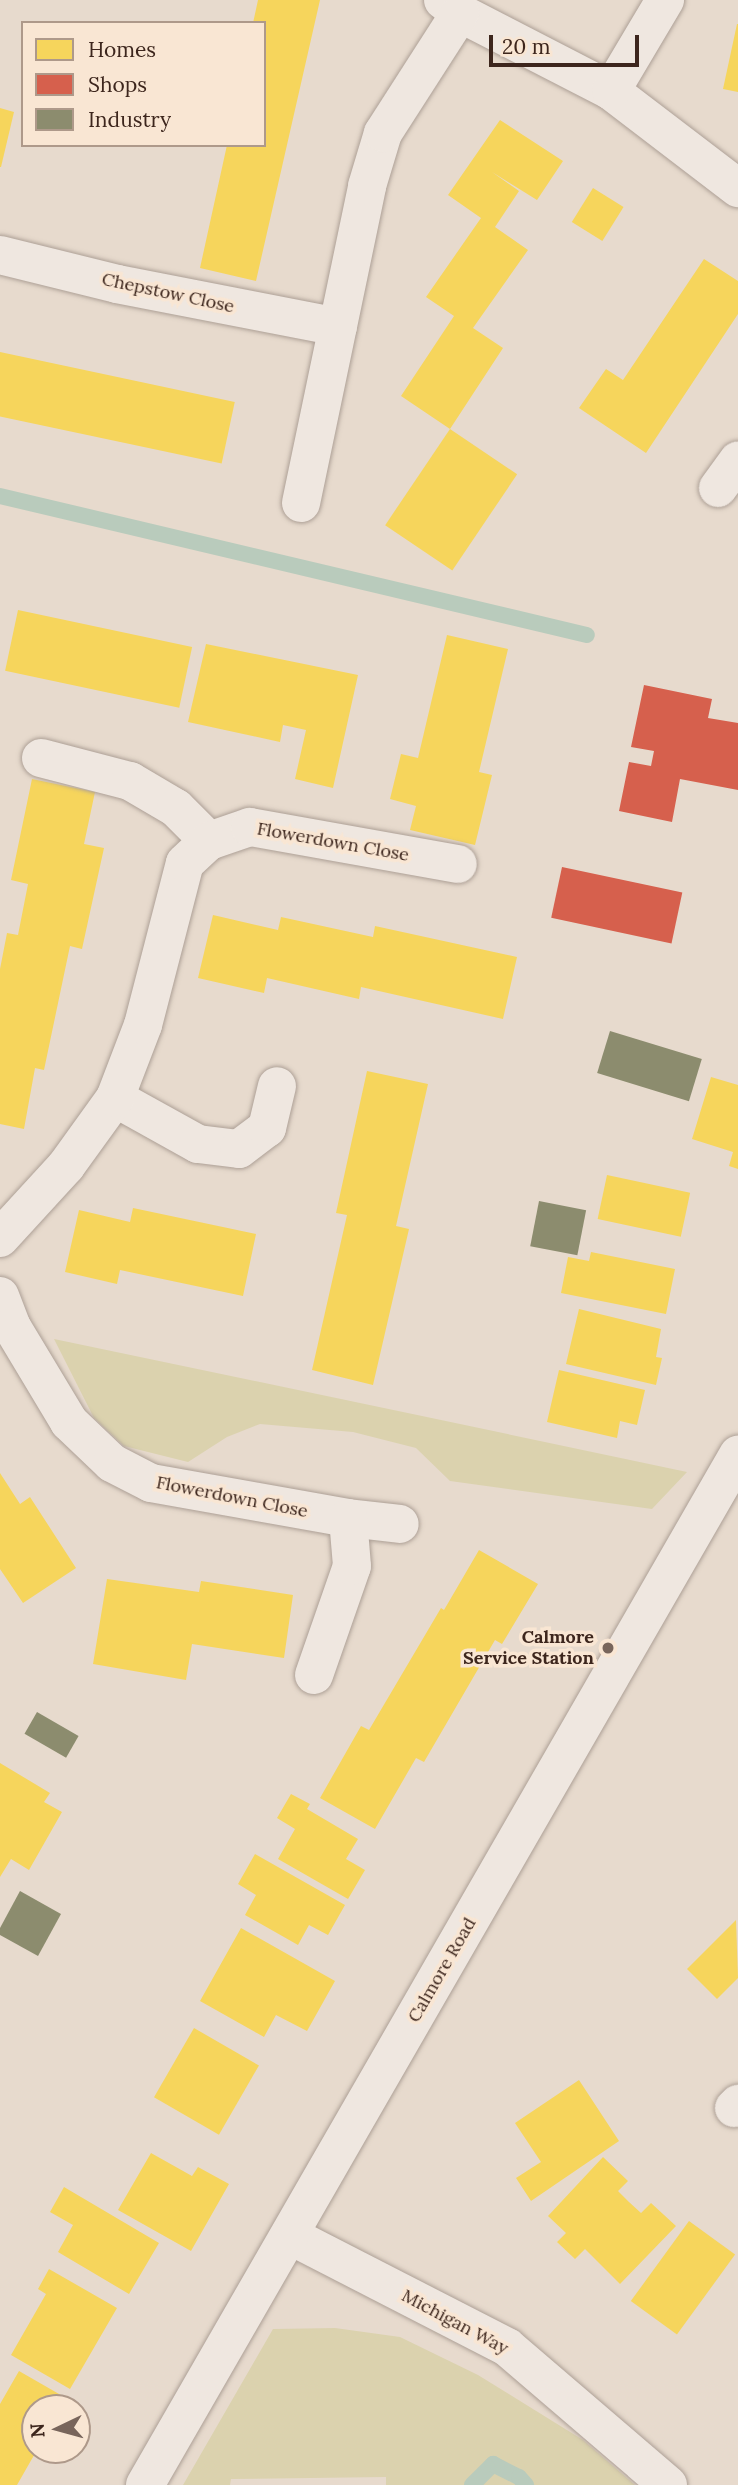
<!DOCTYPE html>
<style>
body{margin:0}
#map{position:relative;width:738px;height:2485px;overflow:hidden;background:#e7dacd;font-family:Lora,serif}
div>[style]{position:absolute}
.green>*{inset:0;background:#dbd2ae}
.homes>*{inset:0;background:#f6d55c;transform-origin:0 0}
.shops>*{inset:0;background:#d6604d;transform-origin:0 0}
.industry>*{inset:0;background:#8c8c6e;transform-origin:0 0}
.stream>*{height:16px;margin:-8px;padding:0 8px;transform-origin:8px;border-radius:8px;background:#b9cbbc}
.roads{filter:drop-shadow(0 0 2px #ada096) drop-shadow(0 0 2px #ada096)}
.minor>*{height:38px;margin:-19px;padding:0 19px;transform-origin:19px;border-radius:19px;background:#efe7e0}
.dots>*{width:19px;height:19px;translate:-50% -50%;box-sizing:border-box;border:4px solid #f9e6d3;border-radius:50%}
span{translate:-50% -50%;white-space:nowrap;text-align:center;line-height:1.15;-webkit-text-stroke:7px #f9e6d3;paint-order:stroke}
.street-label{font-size:18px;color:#3d261d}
.poi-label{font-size:18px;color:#3d261d;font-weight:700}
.right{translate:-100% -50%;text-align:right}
.legend{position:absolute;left:21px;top:21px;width:245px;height:126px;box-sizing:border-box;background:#f9e6d3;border:2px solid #ae998a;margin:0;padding:9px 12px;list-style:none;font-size:21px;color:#3d261d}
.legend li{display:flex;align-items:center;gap:14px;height:35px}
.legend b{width:35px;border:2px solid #ae998a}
.north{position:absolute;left:21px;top:2394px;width:70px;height:70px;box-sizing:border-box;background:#f9e6d3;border:2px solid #ae998a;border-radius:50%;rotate:265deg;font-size:19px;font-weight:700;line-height:28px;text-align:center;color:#3d261d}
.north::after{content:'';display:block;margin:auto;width:24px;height:32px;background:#78655b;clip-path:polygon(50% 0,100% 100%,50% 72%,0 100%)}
.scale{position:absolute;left:489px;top:35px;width:150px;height:32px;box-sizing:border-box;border:4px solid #3d261d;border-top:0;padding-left:9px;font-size:21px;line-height:24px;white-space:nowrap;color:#3d261d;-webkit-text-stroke:5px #f9e6d3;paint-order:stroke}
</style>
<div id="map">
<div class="green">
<div style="clip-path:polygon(54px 1339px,422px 1416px,687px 1472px,652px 1509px,450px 1481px,416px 1448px,353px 1432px,260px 1424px,227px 1437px,188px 1462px,124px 1446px,94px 1418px)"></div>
<div style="clip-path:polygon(335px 2328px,400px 2337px,478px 2375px,583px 2440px,635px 2485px,386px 2485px,386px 2477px,231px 2479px,230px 2485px,183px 2485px,273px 2329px)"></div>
</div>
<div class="homes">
<div style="clip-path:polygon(258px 0,320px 0,256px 281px,200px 268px,227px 145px,264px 145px,264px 23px,253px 23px)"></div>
<div style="clip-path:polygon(737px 24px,738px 24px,738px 92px,723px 89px)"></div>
<div style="clip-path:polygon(0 108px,14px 112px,1px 167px,0 167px)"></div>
<div style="clip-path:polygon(500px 120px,563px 161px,537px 200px,492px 172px,519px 191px,495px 227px,528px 250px,473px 328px,503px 348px,450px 429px,401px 396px,454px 316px,426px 297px,481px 218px,448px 195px)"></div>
<div style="left:593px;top:188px;width:36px;height:40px;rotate:32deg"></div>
<div style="clip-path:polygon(704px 259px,738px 281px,738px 314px,646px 453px,579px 408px,606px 369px,623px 380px)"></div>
<div style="left:0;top:352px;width:240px;height:63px;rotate:12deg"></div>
<div style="left:450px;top:429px;width:81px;height:116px;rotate:34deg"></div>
<div style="left:18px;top:610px;width:178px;height:62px;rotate:12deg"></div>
<div style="clip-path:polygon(447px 635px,508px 649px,479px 772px,492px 775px,475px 845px,410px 830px,416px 806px,390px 799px,401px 754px,418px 758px)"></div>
<div style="clip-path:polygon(206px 644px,358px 675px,333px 788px,295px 779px,306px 730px,283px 725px,280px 742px,188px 722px)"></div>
<div style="clip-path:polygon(32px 779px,95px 792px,84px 844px,104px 848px,82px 949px,70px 946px,44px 1070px,35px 1068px,24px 1129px,0 1124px,0 969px,7px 933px,18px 935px,28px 884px,11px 880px)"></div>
<div style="clip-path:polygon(213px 915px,278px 930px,281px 917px,373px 937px,375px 926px,517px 957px,503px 1019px,361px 987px,359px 999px,267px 978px,264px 993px,198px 978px)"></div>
<div style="clip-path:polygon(367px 1071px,428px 1084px,396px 1226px,409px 1229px,373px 1385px,312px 1370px,347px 1215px,336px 1213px)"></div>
<div style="clip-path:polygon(711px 1077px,738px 1085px,738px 1169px,729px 1166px,733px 1152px,692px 1139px)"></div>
<div style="left:607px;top:1175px;width:85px;height:45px;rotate:12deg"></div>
<div style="clip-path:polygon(133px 1208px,256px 1234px,243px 1296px,120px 1270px,117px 1284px,65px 1272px,79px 1210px,130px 1222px)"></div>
<div style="clip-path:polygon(591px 1252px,675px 1269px,666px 1314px,561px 1293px,568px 1257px,589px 1261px)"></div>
<div style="clip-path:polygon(579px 1309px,661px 1329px,656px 1357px,662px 1358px,656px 1385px,566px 1364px)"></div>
<div style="clip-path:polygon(559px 1370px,645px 1390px,637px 1425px,620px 1421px,617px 1438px,547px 1422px)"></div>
<div style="clip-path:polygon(0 1473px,20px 1504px,30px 1497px,76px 1568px,23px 1603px,0 1569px)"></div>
<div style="clip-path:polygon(479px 1550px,538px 1584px,502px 1644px,495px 1640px,424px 1762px,416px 1758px,375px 1829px,320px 1798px,361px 1726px,369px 1730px,441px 1608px,444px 1610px)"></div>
<div style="clip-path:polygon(107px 1579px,199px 1592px,201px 1581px,293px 1595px,284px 1658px,192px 1644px,186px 1680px,93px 1664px)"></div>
<div style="clip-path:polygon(0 1763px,50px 1793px,44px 1802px,62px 1812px,29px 1870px,11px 1859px,0 1877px)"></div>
<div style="clip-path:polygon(291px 1794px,310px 1804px,307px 1809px,358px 1839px,346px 1859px,365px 1870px,348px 1899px,278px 1859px,295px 1829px,277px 1818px)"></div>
<div style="clip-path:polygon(255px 1854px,345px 1905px,328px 1935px,309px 1925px,298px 1945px,245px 1915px,256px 1895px,238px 1884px)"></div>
<div style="clip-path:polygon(736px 1920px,738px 1978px,717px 1999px,687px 1969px)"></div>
<div style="clip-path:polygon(241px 1928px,335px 1981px,307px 2031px,276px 2015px,264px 2037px,200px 2001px)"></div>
<div style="left:194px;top:2028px;width:75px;height:80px;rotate:30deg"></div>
<div style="clip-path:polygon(579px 2080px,619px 2141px,531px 2201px,516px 2178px,541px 2162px,515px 2123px)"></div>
<div style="clip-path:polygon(151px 2153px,192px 2176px,198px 2167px,229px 2184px,191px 2251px,118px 2210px)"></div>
<div style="clip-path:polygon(603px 2157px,628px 2181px,618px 2191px,629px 2202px,641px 2213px,651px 2203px,676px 2226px,620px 2284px,585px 2249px,575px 2259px,557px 2242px,566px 2233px,548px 2216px)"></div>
<div style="clip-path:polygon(64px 2187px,159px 2243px,129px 2294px,58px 2252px,73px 2225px,50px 2212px)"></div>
<div style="left:689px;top:2221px;width:57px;height:99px;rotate:36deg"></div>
<div style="clip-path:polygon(49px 2269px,117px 2308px,70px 2389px,11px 2355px,46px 2294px,38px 2289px)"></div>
<div style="clip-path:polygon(19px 2371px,66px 2398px,61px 2408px,35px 2408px,37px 2450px,17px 2485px,0 2485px,0 2404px)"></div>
</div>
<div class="shops">
<div style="clip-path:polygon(644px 685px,712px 699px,708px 718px,738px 723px,738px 790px,680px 779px,672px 822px,619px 811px,629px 762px,651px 766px,654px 751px,631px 747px)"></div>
<div style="left:562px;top:867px;width:123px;height:52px;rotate:12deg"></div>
</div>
<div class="industry">
<div style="left:610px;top:1031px;width:96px;height:44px;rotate:17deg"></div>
<div style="left:539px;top:1201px;width:48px;height:46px;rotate:11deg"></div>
<div style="left:37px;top:1712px;width:48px;height:25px;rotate:30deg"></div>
<div style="clip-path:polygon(20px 1891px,61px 1914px,38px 1956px,0 1935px,0 1928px)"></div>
</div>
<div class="stream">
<div style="left:0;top:496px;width:603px;rotate:13.32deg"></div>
<div style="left:472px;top:2485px;width:30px;rotate:-45deg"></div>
<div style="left:493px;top:2464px;width:29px;rotate:27deg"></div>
<div style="left:519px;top:2477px;width:11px;rotate:49deg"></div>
</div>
<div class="roads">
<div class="minor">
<div style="left:443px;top:0;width:21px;rotate:37deg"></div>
<div style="left:460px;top:13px;width:170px;rotate:27.3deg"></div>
<div style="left:611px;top:91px;width:160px;rotate:37.4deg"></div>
<div style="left:611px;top:91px;width:106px;rotate:-59.3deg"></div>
<div style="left:0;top:255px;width:121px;rotate:13.9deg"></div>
<div style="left:117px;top:284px;width:225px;rotate:11deg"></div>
<div style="left:718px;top:488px;width:34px;rotate:-54deg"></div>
<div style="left:301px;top:503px;width:324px;rotate:-78.2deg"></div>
<div style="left:367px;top:186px;width:55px;rotate:-73.2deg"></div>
<div style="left:383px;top:133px;width:143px;rotate:-57.3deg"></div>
<div style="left:41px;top:758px;width:92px;rotate:14.5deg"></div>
<div style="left:130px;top:781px;width:53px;rotate:30.4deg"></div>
<div style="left:176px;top:808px;width:47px;rotate:45deg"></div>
<div style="left:115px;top:1098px;width:95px;rotate:29deg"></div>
<div style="left:198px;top:1144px;width:41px;rotate:7deg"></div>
<div style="left:239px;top:1149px;width:35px;rotate:-37deg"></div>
<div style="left:267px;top:1128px;width:43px;rotate:-76.6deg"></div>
<div style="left:0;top:1238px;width:98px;rotate:-47.5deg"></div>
<div style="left:66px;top:1166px;width:84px;rotate:-54.2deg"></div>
<div style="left:115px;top:1098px;width:78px;rotate:-69deg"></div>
<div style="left:143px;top:1025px;width:167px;rotate:-75.5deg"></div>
<div style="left:185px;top:863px;width:33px;rotate:-43deg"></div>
<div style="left:209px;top:841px;width:43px;rotate:-18.9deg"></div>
<div style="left:250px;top:827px;width:211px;rotate:10.1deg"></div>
<div style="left:0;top:1296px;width:33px;rotate:69deg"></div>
<div style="left:12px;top:1327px;width:111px;rotate:59deg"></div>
<div style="left:69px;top:1422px;width:59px;rotate:43.6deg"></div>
<div style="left:112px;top:1463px;width:44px;rotate:27.1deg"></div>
<div style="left:151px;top:1483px;width:200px;rotate:10.1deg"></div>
<div style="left:348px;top:1518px;width:52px;rotate:6.6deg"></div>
<div style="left:314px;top:1675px;width:115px;rotate:-70.8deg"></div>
<div style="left:352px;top:1566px;width:48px;rotate:-94.8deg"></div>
<div style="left:734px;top:2108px;width:6px;rotate:-45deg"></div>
<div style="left:291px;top:2236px;width:243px;rotate:27.2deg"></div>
<div style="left:507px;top:2347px;width:212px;rotate:40.6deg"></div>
<div style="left:145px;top:2485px;width:1189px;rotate:-60.07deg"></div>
</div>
</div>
<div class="dots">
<div style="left:608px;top:1648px;background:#78655b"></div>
</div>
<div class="street-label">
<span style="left:168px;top:293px;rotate:12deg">Chepstow Close</span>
<span style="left:333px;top:842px;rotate:10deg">Flowerdown Close</span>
<span style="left:232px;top:1497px;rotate:11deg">Flowerdown Close</span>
<span style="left:442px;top:1970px;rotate:-60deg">Calmore Road</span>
<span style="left:455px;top:2322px;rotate:28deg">Michigan Way</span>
</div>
<div class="poi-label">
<span class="right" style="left:594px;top:1648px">Calmore<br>Service Station</span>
</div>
<ul class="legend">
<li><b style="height:19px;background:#f6d55c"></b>Homes</li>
<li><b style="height:19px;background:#d6604d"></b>Shops</li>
<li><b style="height:19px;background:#8c8c6e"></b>Industry</li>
</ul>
<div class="north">N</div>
<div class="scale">20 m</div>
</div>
